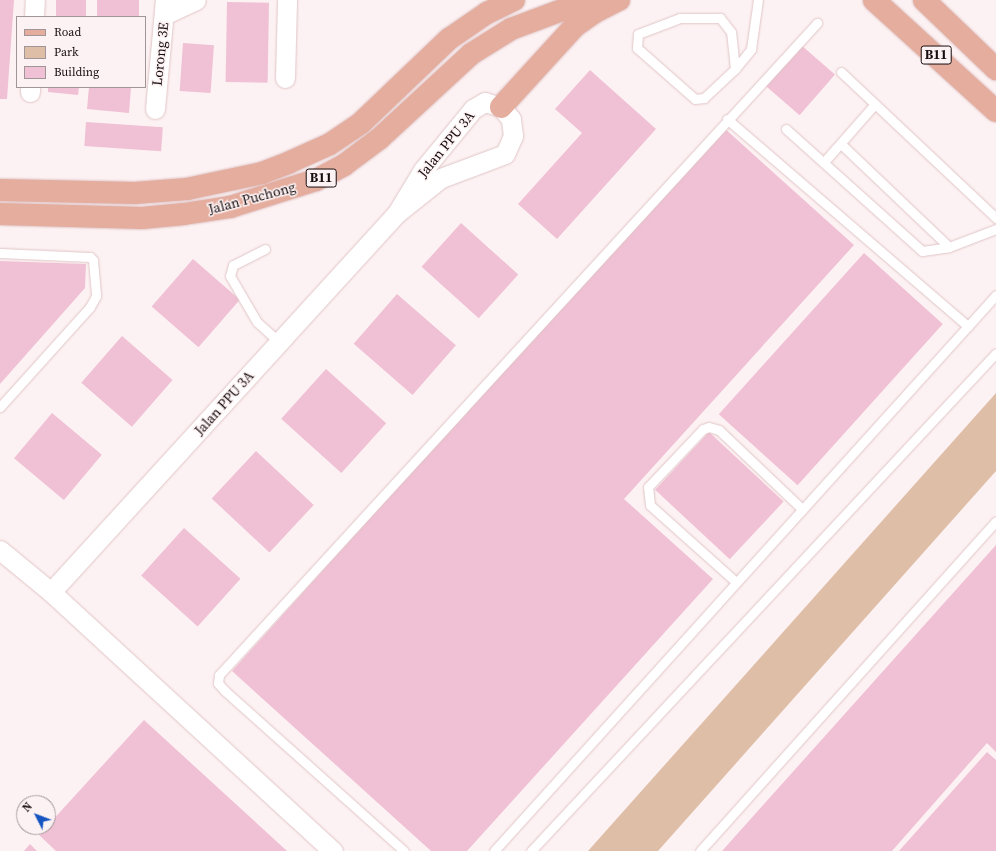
<!DOCTYPE html>
<style>
body{margin:0}
#map{position:relative;width:996px;height:851px;overflow:hidden;background:#fdf2f3;font-family:"Source Serif 4",serif}
div>[style]{position:absolute}
.green>*{inset:0;background:#debea7}
.building>*{inset:0;background:#f0c0d4;transform-origin:0 0}
.roads{filter:drop-shadow(0 0 1px #e0c5c7) drop-shadow(0 0 1px #e0c5c7)}
.lane>*{height:9px;margin:-4.5px;padding:0 4.5px;transform-origin:4.5px;border-radius:4.5px;background:#fff}
.street>*{height:19px;margin:-9.5px;padding:0 9.5px;transform-origin:9.5px;border-radius:9.5px;background:#fff}
.primary>*{height:22px;margin:-11px;padding:0 11px;transform-origin:11px;border-radius:11px;background:#e4ad9e}
span{translate:-50% -50%;white-space:nowrap;text-align:center;line-height:1.15;-webkit-text-stroke:3px #fdf2f3;paint-order:stroke}
.shield-label span{padding:1px 3px;background:#fdf2f3;border:1px solid;border-radius:3px;-webkit-text-stroke-width:0}
.shield-label{font-size:13px;color:#160d0e;font-weight:700}
.street-label{font-size:14px;color:#160d0e}
.legend{position:absolute;left:16px;top:16px;width:130px;height:72px;box-sizing:border-box;background:#fdf2f3;border:1px solid #a19697;margin:0;padding:5px 7px;list-style:none;font-size:12px;color:#160d0e}
.legend li{display:flex;align-items:center;gap:8px;height:20px}
.legend b{width:20px;border:1px solid #a19697}
.north{position:absolute;left:16px;top:795px;width:40px;height:40px;box-sizing:border-box;background:#fdf2f3;border:1px solid #a19697;border-radius:50%;rotate:312deg;font-size:11px;font-weight:700;line-height:16px;text-align:center;color:#160d0e}
.north::after{content:'';display:block;margin:auto;width:14px;height:18px;background:#1655c1;clip-path:polygon(50% 0,100% 100%,50% 72%,0 100%)}
</style>
<div id="map">
<div class="green">
<div style="clip-path:polygon(996px 393px,996px 471px,658px 851px,588px 851px)"></div>
</div>
<div class="building">
<div style="clip-path:polygon(0 0,14px 0,7px 99px,0 99px)"></div>
<div style="left:56px;top:0;width:30px;height:17px"></div>
<div style="left:97px;top:0;width:42px;height:17px"></div>
<div style="left:227px;top:2px;width:42px;height:80px;rotate:1deg"></div>
<div style="left:183px;top:43px;width:31px;height:48px;rotate:4deg"></div>
<div style="left:801px;top:45px;width:45px;height:54px;rotate:41deg"></div>
<div style="clip-path:polygon(590px 70px,656px 129px,557px 239px,518px 204px,582px 133px,555px 109px)"></div>
<div style="clip-path:polygon(48px 87px,79px 87px,78px 95px,48px 92px)"></div>
<div style="clip-path:polygon(89px 87px,131px 87px,129px 113px,87px 109px)"></div>
<div style="left:86px;top:122px;width:77px;height:24px;rotate:4deg"></div>
<div style="clip-path:polygon(723px 127px,854px 245px,624px 499px,713px 579px,467px 851px,431px 851px,232px 671px)"></div>
<div style="left:461px;top:223px;width:77px;height:59px;rotate:42deg"></div>
<div style="left:864px;top:253px;width:106px;height:217px;rotate:42deg"></div>
<div style="left:193px;top:259px;width:62px;height:63px;rotate:41deg"></div>
<div style="clip-path:polygon(0 261px,86px 264px,85px 288px,0 384px)"></div>
<div style="left:397px;top:294px;width:78px;height:66px;rotate:41deg"></div>
<div style="left:122px;top:336px;width:67px;height:62px;rotate:41deg"></div>
<div style="left:326px;top:369px;width:81px;height:67px;rotate:42deg"></div>
<div style="left:52px;top:413px;width:65px;height:59px;rotate:40deg"></div>
<div style="left:709px;top:432px;width:102px;height:79px;rotate:43deg"></div>
<div style="left:256px;top:451px;width:79px;height:65px;rotate:43deg"></div>
<div style="left:184px;top:528px;width:76px;height:64px;rotate:42deg"></div>
<div style="clip-path:polygon(996px 545px,996px 752px,987px 743px,892px 851px,722px 851px)"></div>
<div style="clip-path:polygon(144px 720px,287px 851px,56px 851px,39px 835px)"></div>
<div style="clip-path:polygon(987px 752px,996px 760px,996px 851px,899px 851px)"></div>
<div style="clip-path:polygon(30px 844px,37px 851px,24px 851px)"></div>
</div>
<div class="roads">
<div class="lane">
<div style="left:735px;top:69px;width:37px;rotate:-96deg"></div>
<div style="left:731px;top:32px;width:18px;rotate:-128deg"></div>
<div style="left:720px;top:18px;width:40px;rotate:180deg"></div>
<div style="left:680px;top:18px;width:45px;rotate:159.1deg"></div>
<div style="left:638px;top:34px;width:14px;rotate:94deg"></div>
<div style="left:637px;top:48px;width:77px;rotate:41.3deg"></div>
<div style="left:695px;top:99px;width:9px;rotate:-6deg"></div>
<div style="left:704px;top:98px;width:42px;rotate:-43.1deg"></div>
<div style="left:735px;top:69px;width:26px;rotate:-51deg"></div>
<div style="left:751px;top:49px;width:49px;rotate:-81.9deg"></div>
<div style="left:841px;top:72px;width:213px;rotate:43.3deg"></div>
<div style="left:727px;top:119px;width:318px;rotate:40.7deg"></div>
<div style="left:786px;top:129px;width:183px;rotate:41.9deg"></div>
<div style="left:922px;top:251px;width:27px;rotate:-8deg"></div>
<div style="left:949px;top:247px;width:50px;rotate:-21deg"></div>
<div style="left:841px;top:144px;width:149px;rotate:43.6deg"></div>
<div style="left:824px;top:162px;width:77px;rotate:-48.7deg"></div>
<div style="left:265px;top:249px;width:36px;rotate:153deg"></div>
<div style="left:233px;top:265px;width:11px;rotate:105deg"></div>
<div style="left:230px;top:276px;width:53px;rotate:59.6deg"></div>
<div style="left:257px;top:322px;width:30px;rotate:42deg"></div>
<div style="left:0;top:253px;width:90px;rotate:2.5deg"></div>
<div style="left:90px;top:257px;width:4px;rotate:45deg"></div>
<div style="left:93px;top:260px;width:36px;rotate:85deg"></div>
<div style="left:96px;top:296px;width:13px;rotate:119deg"></div>
<div style="left:90px;top:307px;width:135px;rotate:132deg"></div>
<div style="left:736px;top:582px;width:115px;rotate:-138.2deg"></div>
<div style="left:650px;top:505px;width:18px;rotate:-96deg"></div>
<div style="left:648px;top:487px;width:80px;rotate:-46.5deg"></div>
<div style="left:703px;top:429px;width:6px;rotate:-18deg"></div>
<div style="left:709px;top:427px;width:10px;rotate:17deg"></div>
<div style="left:719px;top:430px;width:115px;rotate:43.6deg"></div>
<div style="left:404px;top:851px;width:241px;rotate:-138.2deg"></div>
<div style="left:224px;top:690px;width:9px;rotate:-131deg"></div>
<div style="left:218px;top:683px;width:8px;rotate:-83deg"></div>
<div style="left:219px;top:675px;width:885px;rotate:-47.47deg"></div>
<div style="left:494px;top:851px;width:749px;rotate:-47.92deg"></div>
<div style="left:531px;top:851px;width:681px;rotate:-46.96deg"></div>
<div style="left:700px;top:851px;width:443px;rotate:-48.1deg"></div>
</div>
<div class="street">
<div style="left:164px;top:15px;width:35px;rotate:-25deg"></div>
<div style="left:34px;top:17px;width:17px;rotate:-87deg"></div>
<div style="left:285px;top:78px;width:78px;rotate:-88.5deg"></div>
<div style="left:30px;top:92px;width:5px;rotate:-90deg"></div>
<div style="left:155px;top:109px;width:109px;rotate:-84.8deg"></div>
<div style="left:0;top:550px;width:66px;rotate:39.5deg"></div>
<div style="left:51px;top:592px;width:383px;rotate:42.6deg"></div>
<div style="left:51px;top:592px;width:513px;rotate:-47.61deg"></div>
<div style="left:397px;top:213px;width:56px;rotate:-38.5deg"></div>
<div style="left:441px;top:178px;width:68px;rotate:-20.6deg"></div>
<div style="left:505px;top:154px;width:20px;rotate:-66deg"></div>
<div style="left:513px;top:136px;width:17px;rotate:-97deg"></div>
<div style="left:511px;top:119px;width:16px;rotate:-130deg"></div>
<div style="left:501px;top:107px;width:17px;rotate:-163deg"></div>
<div style="left:485px;top:102px;width:14px;rotate:150deg"></div>
<div style="left:473px;top:109px;width:79px;rotate:129.3deg"></div>
<div style="left:423px;top:170px;width:50px;rotate:121.2deg"></div>
</div>
<div class="primary">
<div style="left:874px;top:0;width:165px;rotate:42.3deg"></div>
<div style="left:924px;top:0;width:100px;rotate:43.8deg"></div>
<div style="left:501px;top:107px;width:110px;rotate:-47.6deg"></div>
<div style="left:575px;top:26px;width:24px;rotate:-35deg"></div>
<div style="left:595px;top:12px;width:27px;rotate:-27deg"></div>
<div style="left:0;top:190px;width:135px;rotate:1.3deg"></div>
<div style="left:135px;top:193px;width:52px;rotate:-4.4deg"></div>
<div style="left:187px;top:189px;width:77px;rotate:-12deg"></div>
<div style="left:262px;top:173px;width:30px;rotate:-21deg"></div>
<div style="left:290px;top:162px;width:44px;rotate:-24.2deg"></div>
<div style="left:330px;top:144px;width:37px;rotate:-34deg"></div>
<div style="left:361px;top:123px;width:122px;rotate:-43.7deg"></div>
<div style="left:449px;top:39px;width:46px;rotate:-34.4deg"></div>
<div style="left:487px;top:13px;width:30px;rotate:-26deg"></div>
<div style="left:0;top:214px;width:142px;rotate:1.6deg"></div>
<div style="left:142px;top:218px;width:42px;rotate:-5.4deg"></div>
<div style="left:184px;top:214px;width:47px;rotate:-8.7deg"></div>
<div style="left:230px;top:207px;width:90px;rotate:-17.4deg"></div>
<div style="left:316px;top:180px;width:32px;rotate:-28deg"></div>
<div style="left:344px;top:165px;width:44px;rotate:-36.6deg"></div>
<div style="left:379px;top:139px;width:125px;rotate:-42.7deg"></div>
<div style="left:471px;top:54px;width:47px;rotate:-32deg"></div>
<div style="left:511px;top:29px;width:83px;rotate:-20.4deg"></div>
</div>
</div>
<div class="shield-label">
<span style="left:936px;top:55px">B11</span>
<span style="left:321px;top:178px">B11</span>
</div>
<div class="street-label">
<span style="left:160px;top:54px;rotate:-84deg">Lorong 3E</span>
<span style="left:446px;top:144px;rotate:-51deg">Jalan PPU 3A</span>
<span style="left:252px;top:198px;rotate:-15deg">Jalan Puchong</span>
<span style="left:224px;top:403px;rotate:-48deg">Jalan PPU 3A</span>
</div>
<ul class="legend">
<li><b style="height:5px;background:#e4ad9e"></b>Road</li>
<li><b style="height:11px;background:#debea7"></b>Park</li>
<li><b style="height:11px;background:#f0c0d4"></b>Building</li>
</ul>
<div class="north">N</div>
</div>
